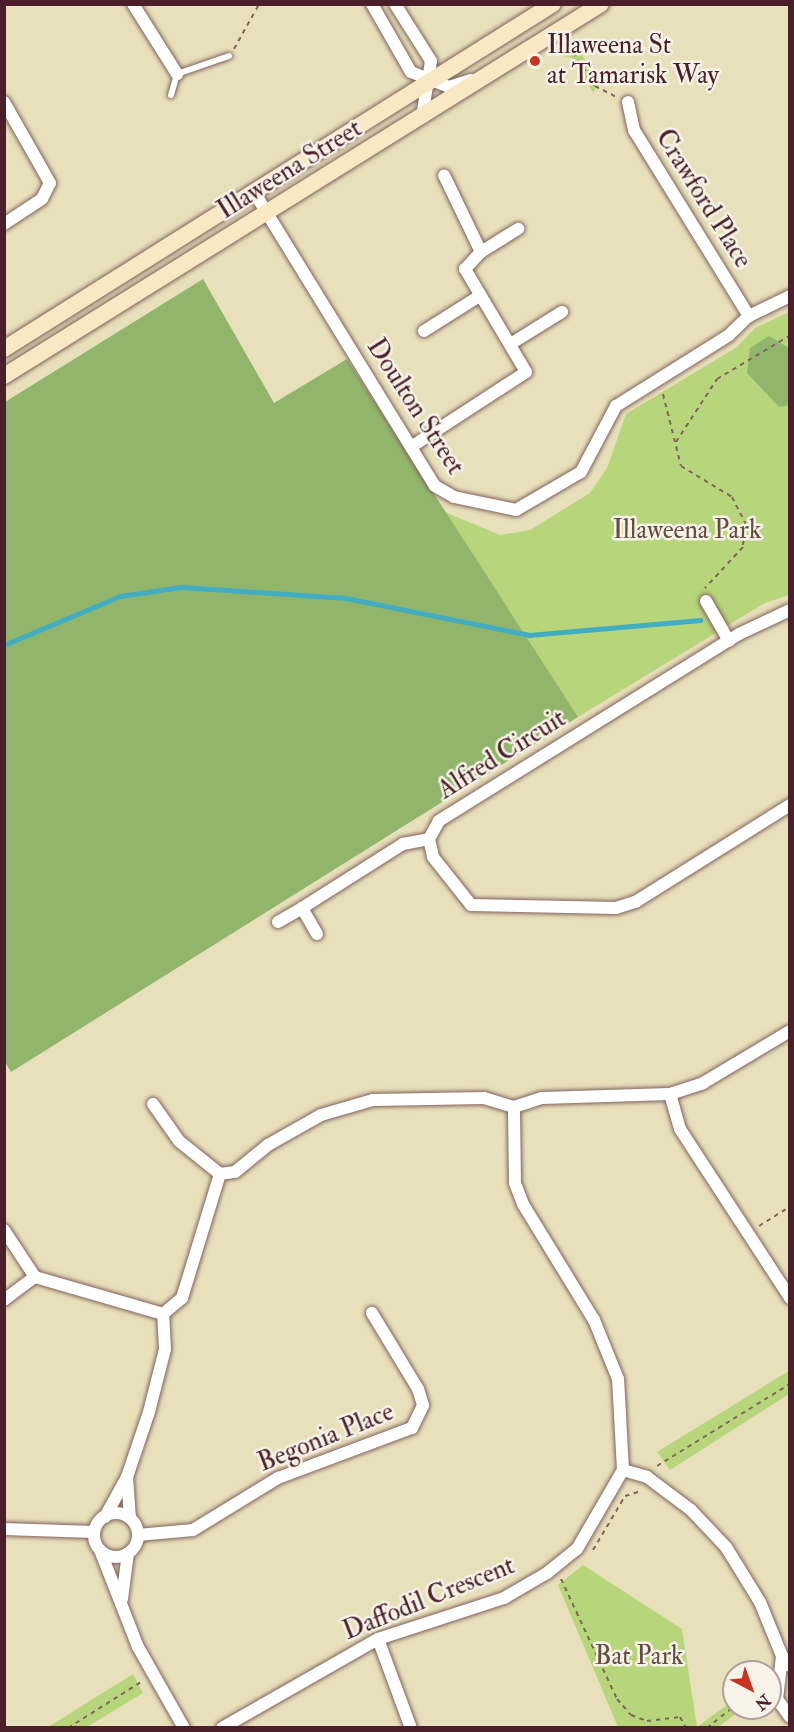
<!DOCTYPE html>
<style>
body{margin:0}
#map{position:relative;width:794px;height:1732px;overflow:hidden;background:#e8e0bb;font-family:"IM FELL Double Pica",serif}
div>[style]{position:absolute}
.green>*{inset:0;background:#b7d57b}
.forest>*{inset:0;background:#91b66b}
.stream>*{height:4.5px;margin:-2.25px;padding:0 2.25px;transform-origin:2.25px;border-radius:2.25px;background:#42adc1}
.path>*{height:2px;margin-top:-1px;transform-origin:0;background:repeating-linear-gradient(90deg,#81635d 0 4.5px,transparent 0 9px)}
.roads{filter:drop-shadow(0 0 2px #81635d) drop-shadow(0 0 2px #81635d)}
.service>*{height:6px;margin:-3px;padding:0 3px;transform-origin:3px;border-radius:3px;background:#fff}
.minor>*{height:12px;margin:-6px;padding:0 6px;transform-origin:6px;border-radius:6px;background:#fff}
.minor>.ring{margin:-6px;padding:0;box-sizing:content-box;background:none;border:12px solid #fff;border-radius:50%}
.secondary>*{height:16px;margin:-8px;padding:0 8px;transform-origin:8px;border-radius:8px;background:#f8e8c3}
.dots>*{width:16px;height:16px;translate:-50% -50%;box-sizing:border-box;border:3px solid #f7f3e8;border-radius:50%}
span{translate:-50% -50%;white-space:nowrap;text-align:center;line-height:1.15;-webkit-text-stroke:5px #f7f3e8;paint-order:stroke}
.poi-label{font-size:26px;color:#4a1f2b}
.left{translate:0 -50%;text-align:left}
.street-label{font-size:26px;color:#4a1f2b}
.park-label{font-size:26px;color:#654c3f}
.frame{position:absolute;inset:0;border:6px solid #4a1f2b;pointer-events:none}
.north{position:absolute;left:722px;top:1660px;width:60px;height:60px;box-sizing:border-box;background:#f7f3e8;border:2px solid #b29e9c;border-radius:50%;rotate:139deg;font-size:16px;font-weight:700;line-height:24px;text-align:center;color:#4a1f2b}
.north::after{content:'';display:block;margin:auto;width:21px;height:27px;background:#c8321e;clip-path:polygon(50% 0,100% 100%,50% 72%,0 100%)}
</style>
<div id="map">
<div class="green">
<div style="clip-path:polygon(576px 45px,600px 84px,593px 92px,572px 58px,560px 55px)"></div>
<div style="clip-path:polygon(789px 312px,789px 595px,765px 603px,578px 717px,445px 512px,500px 535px,530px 530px,590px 493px,607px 468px,626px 414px,737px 347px,755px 328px)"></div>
<div style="clip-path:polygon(789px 1371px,789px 1394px,670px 1470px,657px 1452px)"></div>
<div style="clip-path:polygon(583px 1565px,682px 1629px,697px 1727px,734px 1700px,734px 1708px,744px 1708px,718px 1727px,618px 1727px,558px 1585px)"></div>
<div style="clip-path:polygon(133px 1674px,143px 1693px,87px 1727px,48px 1727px)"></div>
</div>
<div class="forest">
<div style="clip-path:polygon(203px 279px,274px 403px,347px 359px,578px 717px,11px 1072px,5px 1062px,5px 402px)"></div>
<div style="clip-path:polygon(769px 336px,789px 348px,789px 405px,779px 407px,747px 373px,750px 348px)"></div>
</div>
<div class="stream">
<div style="left:4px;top:645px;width:126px;rotate:-22.9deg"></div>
<div style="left:120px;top:596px;width:63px;rotate:-8.3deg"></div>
<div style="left:182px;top:587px;width:164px;rotate:3.8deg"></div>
<div style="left:346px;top:598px;width:187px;rotate:11.4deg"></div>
<div style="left:529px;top:635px;width:172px;rotate:-5deg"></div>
</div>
<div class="path">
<div style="left:568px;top:45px;width:49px;rotate:56.6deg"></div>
<div style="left:595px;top:86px;width:25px;rotate:27deg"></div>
<div style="left:234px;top:49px;width:51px;rotate:-60.9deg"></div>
<div style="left:663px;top:394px;width:74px;rotate:76deg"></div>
<div style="left:681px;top:466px;width:60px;rotate:31.3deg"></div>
<div style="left:732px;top:497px;width:29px;rotate:63deg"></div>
<div style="left:745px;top:523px;width:24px;rotate:95deg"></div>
<div style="left:743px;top:547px;width:56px;rotate:132.8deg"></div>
<div style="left:676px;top:442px;width:75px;rotate:-56.9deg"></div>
<div style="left:717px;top:379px;width:84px;rotate:-30.8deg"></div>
<div style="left:759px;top:1226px;width:36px;rotate:-32deg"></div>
<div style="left:657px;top:1466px;width:156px;rotate:-31.7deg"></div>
<div style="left:593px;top:1550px;width:63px;rotate:-59.3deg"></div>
<div style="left:625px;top:1496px;width:17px;rotate:-17deg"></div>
<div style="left:561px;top:1579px;width:132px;rotate:65deg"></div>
<div style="left:617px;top:1699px;width:21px;rotate:49deg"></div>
<div style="left:631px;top:1715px;width:17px;rotate:21deg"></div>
<div style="left:647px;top:1721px;width:33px;rotate:-7deg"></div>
<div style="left:680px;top:1717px;width:13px;rotate:61deg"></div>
<div style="left:68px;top:1728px;width:86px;rotate:-32.2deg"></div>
<div style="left:707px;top:1728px;width:35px;rotate:-39deg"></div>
</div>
<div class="roads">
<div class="service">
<div style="left:171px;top:95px;width:22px;rotate:-74deg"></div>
<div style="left:177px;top:74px;width:55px;rotate:-19.1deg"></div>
</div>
<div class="minor">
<div style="left:133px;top:4px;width:83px;rotate:57.8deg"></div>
<div style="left:372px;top:4px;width:78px;rotate:60.2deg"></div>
<div style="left:411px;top:72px;width:41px;rotate:21.5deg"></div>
<div style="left:449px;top:87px;width:23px;rotate:-18deg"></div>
<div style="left:395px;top:4px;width:67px;rotate:57.7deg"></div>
<div style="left:431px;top:61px;width:57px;rotate:99.1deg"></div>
<div style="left:4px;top:102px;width:93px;rotate:60.4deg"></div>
<div style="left:50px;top:183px;width:18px;rotate:117deg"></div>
<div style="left:42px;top:199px;width:45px;rotate:146.7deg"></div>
<div style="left:628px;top:102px;width:29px;rotate:78deg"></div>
<div style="left:634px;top:130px;width:219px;rotate:58.3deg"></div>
<div style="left:254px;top:192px;width:345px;rotate:58.4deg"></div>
<div style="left:435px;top:486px;width:22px;rotate:30deg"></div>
<div style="left:454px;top:497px;width:63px;rotate:11.8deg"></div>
<div style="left:516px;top:510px;width:75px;rotate:-30.3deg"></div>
<div style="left:581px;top:472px;width:75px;rotate:-62.1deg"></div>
<div style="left:616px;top:406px;width:133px;rotate:-32.1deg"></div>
<div style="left:729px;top:335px;width:28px;rotate:-44deg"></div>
<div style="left:749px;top:316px;width:46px;rotate:-26deg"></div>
<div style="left:481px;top:252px;width:44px;rotate:-31.9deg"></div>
<div style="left:424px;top:331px;width:67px;rotate:-32.3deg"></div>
<div style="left:512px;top:343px;width:59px;rotate:-31.8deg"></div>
<div style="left:411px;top:447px;width:137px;rotate:-33.1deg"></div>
<div style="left:526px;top:372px;width:120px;rotate:-120.6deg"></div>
<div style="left:465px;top:269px;width:23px;rotate:-47deg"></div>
<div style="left:481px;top:252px;width:85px;rotate:-115.7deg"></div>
<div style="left:706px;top:601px;width:46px;rotate:60.1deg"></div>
<div style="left:790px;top:610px;width:56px;rotate:154.8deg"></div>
<div style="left:739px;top:634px;width:354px;rotate:148.1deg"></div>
<div style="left:439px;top:821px;width:21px;rotate:119deg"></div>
<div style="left:429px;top:839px;width:18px;rotate:77deg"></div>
<div style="left:433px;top:857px;width:61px;rotate:51.6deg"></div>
<div style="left:471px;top:905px;width:145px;rotate:1.2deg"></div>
<div style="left:616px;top:908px;width:22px;rotate:-18deg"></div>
<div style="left:637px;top:901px;width:181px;rotate:-32.1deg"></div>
<div style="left:302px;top:908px;width:120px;rotate:-32.4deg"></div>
<div style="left:403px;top:844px;width:26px;rotate:-11deg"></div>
<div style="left:278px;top:922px;width:28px;rotate:-30deg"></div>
<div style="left:302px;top:908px;width:30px;rotate:60deg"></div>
<div style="left:670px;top:1094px;width:36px;rotate:74deg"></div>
<div style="left:680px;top:1129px;width:202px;rotate:56.9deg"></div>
<div style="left:153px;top:1104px;width:45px;rotate:54.9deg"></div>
<div style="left:179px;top:1141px;width:53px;rotate:38.8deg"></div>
<div style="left:4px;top:1230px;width:56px;rotate:56.6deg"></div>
<div style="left:35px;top:1277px;width:133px;rotate:16.1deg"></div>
<div style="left:4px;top:1300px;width:39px;rotate:-37deg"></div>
<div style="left:623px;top:1470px;width:25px;rotate:16deg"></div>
<div style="left:647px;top:1477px;width:55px;rotate:36.9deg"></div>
<div style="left:691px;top:1510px;width:51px;rotate:46.6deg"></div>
<div style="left:726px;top:1547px;width:65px;rotate:58.3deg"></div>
<div style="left:760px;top:1602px;width:58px;rotate:67.8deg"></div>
<div style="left:127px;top:1477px;width:41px;rotate:85.8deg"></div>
<div class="ring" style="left:94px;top:1513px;width:32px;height:32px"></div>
<div style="left:105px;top:1517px;width:46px;rotate:-61.2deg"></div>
<div style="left:127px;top:1477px;width:69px;rotate:-71.3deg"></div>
<div style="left:149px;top:1412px;width:65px;rotate:-75.7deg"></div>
<div style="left:165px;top:1349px;width:35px;rotate:-93deg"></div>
<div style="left:163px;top:1314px;width:25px;rotate:-40deg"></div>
<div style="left:182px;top:1298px;width:130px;rotate:-73deg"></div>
<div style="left:220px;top:1174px;width:15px;rotate:-8deg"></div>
<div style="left:235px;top:1172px;width:43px;rotate:-39.3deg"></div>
<div style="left:268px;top:1145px;width:61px;rotate:-29.5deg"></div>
<div style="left:321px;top:1115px;width:54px;rotate:-16.1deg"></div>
<div style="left:373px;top:1100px;width:111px;rotate:-1deg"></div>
<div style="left:484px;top:1098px;width:31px;rotate:17deg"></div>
<div style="left:514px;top:1107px;width:29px;rotate:-18deg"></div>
<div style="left:542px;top:1098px;width:128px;rotate:-1.8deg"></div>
<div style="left:670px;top:1094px;width:35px;rotate:-18deg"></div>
<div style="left:703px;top:1083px;width:101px;rotate:-30.9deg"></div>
<div style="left:4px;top:1529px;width:90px;rotate:1.9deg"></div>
<div style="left:138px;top:1535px;width:55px;rotate:-5.2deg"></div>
<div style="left:193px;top:1530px;width:100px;rotate:-31.5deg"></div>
<div style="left:278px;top:1478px;width:143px;rotate:-20.5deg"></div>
<div style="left:412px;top:1428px;width:25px;rotate:-64deg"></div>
<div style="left:423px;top:1405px;width:17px;rotate:-107deg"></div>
<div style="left:418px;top:1389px;width:89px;rotate:-121.2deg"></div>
<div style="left:100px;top:1550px;width:104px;rotate:68.6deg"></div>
<div style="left:138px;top:1647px;width:93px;rotate:60.4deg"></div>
<div style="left:122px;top:1599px;width:46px;rotate:-82.6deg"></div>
<div style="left:378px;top:1639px;width:95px;rotate:69.7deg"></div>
<div style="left:790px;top:1666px;width:13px;rotate:-129deg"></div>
<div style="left:782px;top:1656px;width:43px;rotate:96.6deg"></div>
<div style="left:777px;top:1699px;width:22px;rotate:54deg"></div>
<div style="left:222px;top:1728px;width:180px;rotate:-29.7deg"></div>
<div style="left:378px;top:1639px;width:133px;rotate:-18deg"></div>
<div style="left:504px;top:1598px;width:50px;rotate:-30.2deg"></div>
<div style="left:547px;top:1573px;width:38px;rotate:-39deg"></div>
<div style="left:577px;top:1549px;width:91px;rotate:-59.8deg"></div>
<div style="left:623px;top:1470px;width:91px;rotate:-93.1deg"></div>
<div style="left:618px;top:1379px;width:64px;rotate:-112.1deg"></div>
<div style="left:594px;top:1320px;width:136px;rotate:-121.5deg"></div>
<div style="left:523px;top:1204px;width:22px;rotate:-111deg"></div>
<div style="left:515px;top:1183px;width:76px;rotate:-90.8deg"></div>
</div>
<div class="secondary">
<div style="left:4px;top:349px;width:648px;rotate:-32.15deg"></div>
<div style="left:4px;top:376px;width:703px;rotate:-31.93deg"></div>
</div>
</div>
<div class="dots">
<div style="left:535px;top:61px;background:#c8321e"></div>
</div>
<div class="poi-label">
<span class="left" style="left:547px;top:61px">Illaweena St<br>at Tamarisk Way</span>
</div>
<div class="street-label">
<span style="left:290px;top:170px;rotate:-32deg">Illaweena Street</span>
<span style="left:703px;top:199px;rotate:58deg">Crawford Place</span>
<span style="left:415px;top:407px;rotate:57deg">Doulton Street</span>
<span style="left:502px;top:755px;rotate:-32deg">Alfred Circuit</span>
<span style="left:326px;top:1438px;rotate:-22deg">Begonia Place</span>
<span style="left:429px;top:1599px;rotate:-22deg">Daffodil Crescent</span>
</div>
<div class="park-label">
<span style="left:687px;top:531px">Illaweena Park</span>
<span style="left:639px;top:1657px">Bat Park</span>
</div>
<div class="frame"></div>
<div class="north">N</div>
</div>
